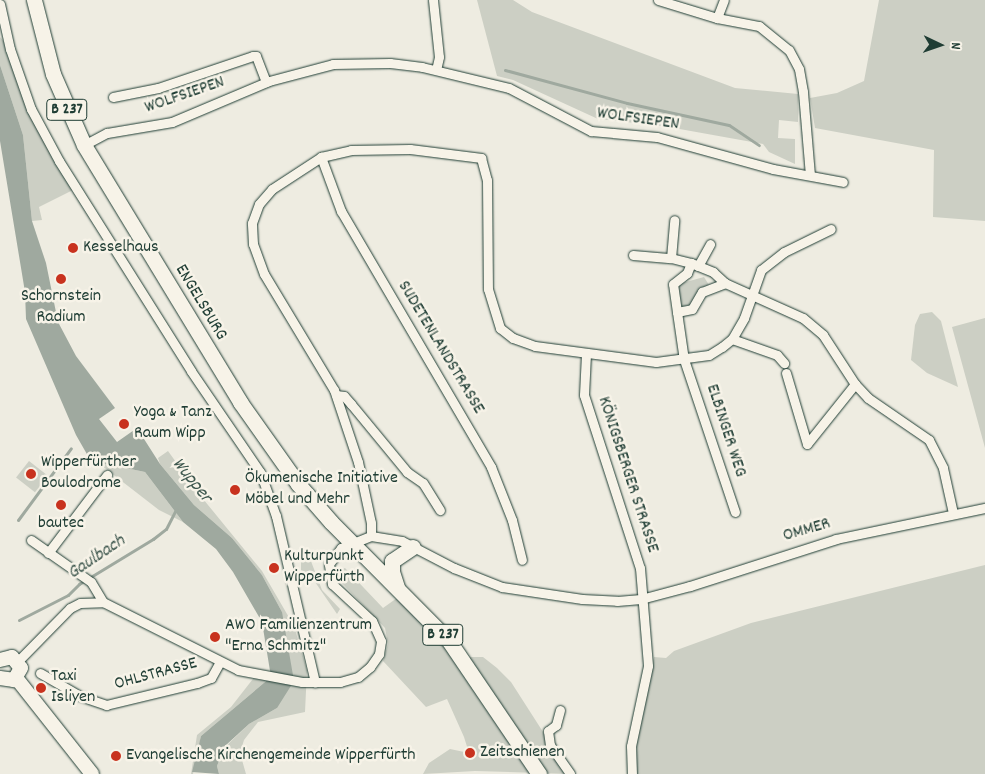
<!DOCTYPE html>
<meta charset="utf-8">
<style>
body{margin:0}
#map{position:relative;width:985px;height:774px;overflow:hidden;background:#eeece1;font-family:Dekko,sans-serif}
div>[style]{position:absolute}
.green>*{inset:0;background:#cccfc4;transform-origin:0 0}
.water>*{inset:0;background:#9fa99f}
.stream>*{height:3px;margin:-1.5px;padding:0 1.5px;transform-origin:1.5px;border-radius:1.5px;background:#9fa99f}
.roads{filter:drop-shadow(0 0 1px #1f3d34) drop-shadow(0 0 1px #1f3d34)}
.minor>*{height:9px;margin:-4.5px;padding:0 4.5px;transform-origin:4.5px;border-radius:4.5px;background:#f7f3e8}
.secondary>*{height:14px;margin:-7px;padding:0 7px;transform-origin:7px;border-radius:7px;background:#f7f3e8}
.primary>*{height:15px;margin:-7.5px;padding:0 7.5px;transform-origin:7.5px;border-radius:7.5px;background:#f7f3e8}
.dots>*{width:14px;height:14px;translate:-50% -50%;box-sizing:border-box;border:2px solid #f7f3e8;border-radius:50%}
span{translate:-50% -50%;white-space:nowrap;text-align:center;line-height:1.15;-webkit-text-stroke:5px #f7f3e8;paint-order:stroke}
.shield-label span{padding:1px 4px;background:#f7f3e8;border:1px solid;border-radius:4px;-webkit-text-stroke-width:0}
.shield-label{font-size:16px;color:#1f3d34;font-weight:700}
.street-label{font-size:18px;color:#1f3d34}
.poi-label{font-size:18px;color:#1f3d34}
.left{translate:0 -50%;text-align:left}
.water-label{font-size:19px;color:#3f584f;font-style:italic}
.north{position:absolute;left:915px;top:20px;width:50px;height:50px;-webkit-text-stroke:4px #f7f3e8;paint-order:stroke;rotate:93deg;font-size:14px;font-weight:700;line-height:20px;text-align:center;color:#1f3d34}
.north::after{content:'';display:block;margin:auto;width:18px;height:22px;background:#1f3d34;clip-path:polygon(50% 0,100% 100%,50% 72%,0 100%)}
</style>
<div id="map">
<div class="green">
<div style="clip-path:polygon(477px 0,513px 0,532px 12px,735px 88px,798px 94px,798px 122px,779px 120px,778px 138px,795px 139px,795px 164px,769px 152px,763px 144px,663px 126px,598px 119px,513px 80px,497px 76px)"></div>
<div style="clip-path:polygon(879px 0,985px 0,985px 221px,933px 217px,934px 150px,815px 128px,810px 98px,837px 93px,864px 81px)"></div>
<div style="clip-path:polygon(0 37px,10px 49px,31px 109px,73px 190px,39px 207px,42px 220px,32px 221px,23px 135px,0 65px)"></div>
<div style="clip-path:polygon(704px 277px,709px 285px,692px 304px,682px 307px,675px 285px)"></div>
<div style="clip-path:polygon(932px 312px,941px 321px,958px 387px,927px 373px,911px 360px,915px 325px,920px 314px)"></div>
<div style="clip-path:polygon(985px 318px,985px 448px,952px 327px)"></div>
<div style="clip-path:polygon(168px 451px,199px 494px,262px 571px,294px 626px,307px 670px,305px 712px,258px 722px,244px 740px,240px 753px,246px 774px,219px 774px,217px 766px,225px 747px,249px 724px,277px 708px,282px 612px,262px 575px,232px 538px,194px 505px,160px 464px,158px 458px)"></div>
<div style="left:29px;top:461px;width:24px;height:21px;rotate:38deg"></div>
<div style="clip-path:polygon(97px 462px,145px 472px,183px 522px,159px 510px)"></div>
<div style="clip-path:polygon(309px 556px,322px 590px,340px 609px,337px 614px,313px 579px,301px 571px,301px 562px)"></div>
<div style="clip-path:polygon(985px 565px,985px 774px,636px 774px,637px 737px,654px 657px,666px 658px,674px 651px,751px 623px)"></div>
<div style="clip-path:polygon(345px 568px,383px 608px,397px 598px,455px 657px,483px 657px,497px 668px,511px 682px,570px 774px,475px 771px,423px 774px,429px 763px,450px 749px,469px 753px,464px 737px,447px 699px,426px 707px,383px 661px,388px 644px,385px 628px,340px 581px,338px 571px)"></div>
<div style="clip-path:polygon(256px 675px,271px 677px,201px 736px,193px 774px,191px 774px,197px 735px,231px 707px)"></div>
</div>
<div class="water">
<div style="clip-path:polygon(0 65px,23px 135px,32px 221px,46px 263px,58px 322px,76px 356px,115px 408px,99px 419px,117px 442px,137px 428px,160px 464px,194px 505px,232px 538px,262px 575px,282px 612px,294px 681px,277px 708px,249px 724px,225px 746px,217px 766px,219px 774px,192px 772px,201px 736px,271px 677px,262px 622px,233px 572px,216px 549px,183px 522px,145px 472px,97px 462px,88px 456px,76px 435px,26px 319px,25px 292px,0 141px)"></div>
</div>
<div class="stream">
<div style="left:505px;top:70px;width:126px;rotate:15.1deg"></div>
<div style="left:627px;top:103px;width:104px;rotate:12.2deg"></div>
<div style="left:729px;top:125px;width:36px;rotate:34deg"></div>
<div style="left:18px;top:520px;width:89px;rotate:-53.6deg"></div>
<div style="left:19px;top:620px;width:55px;rotate:-27deg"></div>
<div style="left:68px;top:595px;width:16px;rotate:-45deg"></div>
<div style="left:79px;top:584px;width:87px;rotate:-31.3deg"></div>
<div style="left:153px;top:539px;width:16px;rotate:-38deg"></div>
<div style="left:166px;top:529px;width:22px;rotate:-63deg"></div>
</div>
<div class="roads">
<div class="minor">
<div style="left:433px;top:0;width:57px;rotate:84deg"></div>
<div style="left:439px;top:57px;width:13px;rotate:103deg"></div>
<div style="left:658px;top:0;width:62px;rotate:17deg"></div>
<div style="left:717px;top:18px;width:43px;rotate:10.8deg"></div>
<div style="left:759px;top:26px;width:38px;rotate:39deg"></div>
<div style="left:789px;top:50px;width:21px;rotate:62deg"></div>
<div style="left:799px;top:69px;width:23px;rotate:80deg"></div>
<div style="left:803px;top:92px;width:83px;rotate:85.2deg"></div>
<div style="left:0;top:4px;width:46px;rotate:77.5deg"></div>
<div style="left:10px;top:49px;width:64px;rotate:70.7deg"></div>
<div style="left:31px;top:109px;width:59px;rotate:61.7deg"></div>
<div style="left:59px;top:161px;width:248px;rotate:57.8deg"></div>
<div style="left:191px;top:371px;width:122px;rotate:55.7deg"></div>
<div style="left:260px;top:472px;width:47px;rotate:70deg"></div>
<div style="left:276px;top:516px;width:171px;rotate:76.8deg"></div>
<div style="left:717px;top:18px;width:19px;rotate:-69deg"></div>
<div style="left:113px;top:97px;width:46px;rotate:-11.3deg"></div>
<div style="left:158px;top:88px;width:100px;rotate:-18.6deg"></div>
<div style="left:253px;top:56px;width:3px"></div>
<div style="left:256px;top:56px;width:28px;rotate:69deg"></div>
<div style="left:84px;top:145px;width:26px;rotate:-28deg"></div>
<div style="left:107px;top:133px;width:66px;rotate:-9.6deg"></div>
<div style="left:172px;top:122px;width:105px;rotate:-22.9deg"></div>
<div style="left:269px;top:81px;width:66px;rotate:-14.9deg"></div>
<div style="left:333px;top:64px;width:57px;rotate:-1deg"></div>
<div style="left:390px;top:63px;width:32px;rotate:7deg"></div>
<div style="left:422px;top:67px;width:89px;rotate:13.6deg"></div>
<div style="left:509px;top:88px;width:93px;rotate:27.7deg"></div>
<div style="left:591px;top:131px;width:66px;rotate:5.2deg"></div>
<div style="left:657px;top:137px;width:120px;rotate:15.4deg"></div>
<div style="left:773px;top:169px;width:71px;rotate:10.5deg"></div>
<div style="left:321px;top:157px;width:58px;rotate:69.7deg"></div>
<div style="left:341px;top:211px;width:297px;rotate:59.6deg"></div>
<div style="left:491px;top:467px;width:57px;rotate:68.4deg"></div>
<div style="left:512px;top:520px;width:41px;rotate:76deg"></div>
<div style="left:633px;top:255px;width:38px;rotate:5deg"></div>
<div style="left:671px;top:258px;width:21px;rotate:14deg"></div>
<div style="left:691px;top:263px;width:24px;rotate:22deg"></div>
<div style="left:713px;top:272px;width:16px;rotate:43deg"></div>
<div style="left:671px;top:258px;width:38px;rotate:-85deg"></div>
<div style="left:698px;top:266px;width:25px;rotate:-61deg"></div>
<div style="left:677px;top:312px;width:28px;rotate:-98deg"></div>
<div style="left:673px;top:284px;width:18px;rotate:-38deg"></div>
<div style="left:687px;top:273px;width:11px;rotate:-68deg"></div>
<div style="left:732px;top:339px;width:48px;rotate:19.6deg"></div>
<div style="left:777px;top:355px;width:11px;rotate:49deg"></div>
<div style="left:586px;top:354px;width:41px;rotate:92.8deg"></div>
<div style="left:584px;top:395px;width:182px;rotate:72.1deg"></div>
<div style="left:640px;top:568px;width:98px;rotate:85.3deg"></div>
<div style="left:648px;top:666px;width:82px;rotate:102deg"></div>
<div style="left:631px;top:746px;width:28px;rotate:88deg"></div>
<div style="left:786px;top:373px;width:74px;rotate:73.5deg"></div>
<div style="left:807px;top:444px;width:77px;rotate:-51.3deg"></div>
<div style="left:336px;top:395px;width:8px;rotate:7deg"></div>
<div style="left:344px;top:396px;width:11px;rotate:49deg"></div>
<div style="left:351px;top:404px;width:88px;rotate:50.5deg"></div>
<div style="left:407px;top:472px;width:19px;rotate:35deg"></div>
<div style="left:423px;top:483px;width:32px;rotate:58deg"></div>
<div style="left:735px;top:512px;width:160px;rotate:-108.5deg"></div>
<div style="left:684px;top:360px;width:49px;rotate:-98.3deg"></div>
<div style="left:677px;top:312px;width:15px;rotate:-11deg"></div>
<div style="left:692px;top:309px;width:20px;rotate:-60deg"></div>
<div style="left:702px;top:292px;width:25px;rotate:-21deg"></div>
<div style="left:725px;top:283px;width:85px;rotate:24.2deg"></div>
<div style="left:803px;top:318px;width:26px;rotate:40deg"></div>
<div style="left:823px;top:335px;width:59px;rotate:56.9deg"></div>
<div style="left:855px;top:384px;width:19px;rotate:47deg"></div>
<div style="left:868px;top:398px;width:74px;rotate:34.5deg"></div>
<div style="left:929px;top:440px;width:31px;rotate:63deg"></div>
<div style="left:943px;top:468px;width:46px;rotate:77.5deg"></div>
<div style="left:371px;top:536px;width:13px;rotate:-90deg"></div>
<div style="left:371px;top:523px;width:62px;rotate:-102deg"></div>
<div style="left:358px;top:462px;width:76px;rotate:-108.4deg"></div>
<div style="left:334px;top:390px;width:135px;rotate:-121.1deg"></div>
<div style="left:264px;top:274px;width:32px;rotate:-110deg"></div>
<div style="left:253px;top:244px;width:21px;rotate:-93deg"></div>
<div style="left:252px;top:223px;width:20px;rotate:-70deg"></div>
<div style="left:259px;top:204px;width:20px;rotate:-49deg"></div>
<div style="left:272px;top:189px;width:59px;rotate:-33.1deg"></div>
<div style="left:321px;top:157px;width:31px;rotate:-13deg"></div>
<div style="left:351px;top:150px;width:59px;rotate:-1deg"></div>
<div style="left:410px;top:149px;width:72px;rotate:7.2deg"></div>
<div style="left:481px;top:158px;width:23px;rotate:75deg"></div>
<div style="left:487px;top:180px;width:109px;rotate:89.5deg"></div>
<div style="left:488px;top:289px;width:41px;rotate:72.9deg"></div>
<div style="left:500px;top:328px;width:16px;rotate:38deg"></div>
<div style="left:513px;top:338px;width:23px;rotate:20deg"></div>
<div style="left:535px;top:346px;width:122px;rotate:7.5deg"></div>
<div style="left:656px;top:362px;width:53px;rotate:-7.5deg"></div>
<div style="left:709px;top:355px;width:15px;rotate:-32deg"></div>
<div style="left:722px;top:347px;width:13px;rotate:-39deg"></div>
<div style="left:732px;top:339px;width:24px;rotate:-60deg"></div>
<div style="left:744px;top:318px;width:51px;rotate:-70.5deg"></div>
<div style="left:761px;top:270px;width:29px;rotate:-38deg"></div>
<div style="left:784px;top:252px;width:52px;rotate:-26.1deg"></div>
<div style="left:31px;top:540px;width:73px;rotate:35deg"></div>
<div style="left:91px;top:582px;width:23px;rotate:59deg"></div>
<div style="left:48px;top:553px;width:98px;rotate:-52.9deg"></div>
<div style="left:18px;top:661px;width:74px;rotate:-45.5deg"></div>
<div style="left:70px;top:608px;width:11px;rotate:-27deg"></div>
<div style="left:80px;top:603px;width:23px;rotate:-2deg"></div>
<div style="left:103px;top:602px;width:151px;rotate:26.7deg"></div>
<div style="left:238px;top:670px;width:65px;rotate:10.6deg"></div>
<div style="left:302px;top:682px;width:38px"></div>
<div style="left:340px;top:682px;width:19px;rotate:-16deg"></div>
<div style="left:358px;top:677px;width:16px;rotate:-40deg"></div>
<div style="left:370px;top:667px;width:16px;rotate:-55deg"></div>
<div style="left:379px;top:654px;width:13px;rotate:-81deg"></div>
<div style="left:381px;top:641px;width:22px;rotate:-114deg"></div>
<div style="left:372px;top:621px;width:54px;rotate:-137.2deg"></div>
<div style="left:332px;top:584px;width:20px;rotate:-99deg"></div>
<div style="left:329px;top:564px;width:20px;rotate:-53deg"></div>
<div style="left:341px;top:548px;width:32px;rotate:-22deg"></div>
<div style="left:371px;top:536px;width:31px;rotate:9deg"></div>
<div style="left:402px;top:541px;width:59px;rotate:27.4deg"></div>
<div style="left:454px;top:568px;width:52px;rotate:21.6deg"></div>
<div style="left:502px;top:587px;width:81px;rotate:8.5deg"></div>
<div style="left:582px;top:599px;width:35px;rotate:3deg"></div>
<div style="left:617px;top:601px;width:24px;rotate:-5deg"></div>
<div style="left:641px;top:599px;width:51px;rotate:-14.9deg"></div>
<div style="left:690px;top:586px;width:153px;rotate:-17.8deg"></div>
<div style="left:836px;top:539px;width:152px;rotate:-11.8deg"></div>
<div style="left:40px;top:673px;width:46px;rotate:29.9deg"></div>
<div style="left:80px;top:696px;width:28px;rotate:19deg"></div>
<div style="left:106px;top:705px;width:94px;rotate:-13.6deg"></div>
<div style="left:197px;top:683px;width:15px;rotate:-20deg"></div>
<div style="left:211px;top:678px;width:18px;rotate:-61deg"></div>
<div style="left:560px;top:710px;width:16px;rotate:105deg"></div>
<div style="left:556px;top:725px;width:10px;rotate:143deg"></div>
<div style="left:548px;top:731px;width:14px;rotate:82deg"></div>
<div style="left:550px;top:745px;width:35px;rotate:55deg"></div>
</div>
<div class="secondary">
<div style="left:0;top:660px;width:12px;rotate:-14deg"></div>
<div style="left:12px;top:657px;width:14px;rotate:51deg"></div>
<div style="left:21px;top:668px;width:14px;rotate:120deg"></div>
<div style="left:14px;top:680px;width:14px;rotate:-172deg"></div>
<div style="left:17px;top:679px;width:121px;rotate:51.7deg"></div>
</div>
<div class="primary">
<div style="left:34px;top:0;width:76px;rotate:75.6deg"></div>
<div style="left:53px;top:74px;width:77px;rotate:66.4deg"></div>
<div style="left:84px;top:145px;width:301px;rotate:58.7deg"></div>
<div style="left:240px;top:402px;width:100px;rotate:54.7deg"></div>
<div style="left:298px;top:484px;width:50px;rotate:49deg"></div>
<div style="left:331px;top:522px;width:168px;rotate:45.2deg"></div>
<div style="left:449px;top:641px;width:161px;rotate:55.9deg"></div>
<div style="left:397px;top:587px;width:16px;rotate:-108deg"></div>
<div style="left:392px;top:572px;width:11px;rotate:-90deg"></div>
<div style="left:392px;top:561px;width:25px;rotate:-34deg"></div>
</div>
</div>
<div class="dots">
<div style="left:73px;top:248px;background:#c8321e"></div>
<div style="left:61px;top:279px;background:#c8321e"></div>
<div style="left:124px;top:424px;background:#c8321e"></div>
<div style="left:31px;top:474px;background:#c8321e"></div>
<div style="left:235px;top:490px;background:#c8321e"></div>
<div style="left:61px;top:505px;background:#c8321e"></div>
<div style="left:274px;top:568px;background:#c8321e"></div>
<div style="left:215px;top:637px;background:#c8321e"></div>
<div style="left:41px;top:688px;background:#c8321e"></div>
<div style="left:470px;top:753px;background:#c8321e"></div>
<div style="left:116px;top:756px;background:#c8321e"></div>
</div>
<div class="shield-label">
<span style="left:67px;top:110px">B 237</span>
<span style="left:443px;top:635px">B 237</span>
</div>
<div class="street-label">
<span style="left:185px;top:96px;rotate:-19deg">WOLFSIEPEN</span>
<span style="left:638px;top:120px;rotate:8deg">WOLFSIEPEN</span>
<span style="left:200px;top:303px;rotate:59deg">ENGELSBURG</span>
<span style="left:440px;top:348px;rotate:59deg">SUDETENLANDSTRASSE</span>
<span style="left:725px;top:431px;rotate:72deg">ELBINGER WEG</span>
<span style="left:627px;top:475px;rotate:72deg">KÖNIGSBERGER STRASSE</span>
<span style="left:807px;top:531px;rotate:-16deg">OMMER</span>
<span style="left:156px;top:675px;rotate:-15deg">OHLSTRASSE</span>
</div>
<div class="poi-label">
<span class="left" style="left:83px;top:248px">Kesselhaus</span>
<span style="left:61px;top:308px">Schornstein<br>Radium</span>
<span class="left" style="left:134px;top:424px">Yoga &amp; Tanz<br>Raum Wipp</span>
<span class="left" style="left:41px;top:474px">Wipperfürther<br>Boulodrome</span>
<span class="left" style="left:245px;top:490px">Ökumenische Initiative<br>Möbel und Mehr</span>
<span style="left:61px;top:524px">bautec</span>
<span class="left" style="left:284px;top:568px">Kulturpunkt<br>Wipperfürth</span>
<span class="left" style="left:225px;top:637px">AWO Familienzentrum<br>"Erna Schmitz"</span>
<span class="left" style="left:51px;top:688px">Taxi<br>Isliyen</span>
<span class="left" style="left:480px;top:753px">Zeitschienen</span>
<span class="left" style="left:126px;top:756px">Evangelische Kirchengemeinde Wipperfürth</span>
</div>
<div class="water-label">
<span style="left:191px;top:481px;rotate:51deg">Wupper</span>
<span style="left:97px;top:558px;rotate:-34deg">Gaulbach</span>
</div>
<div class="north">N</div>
</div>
